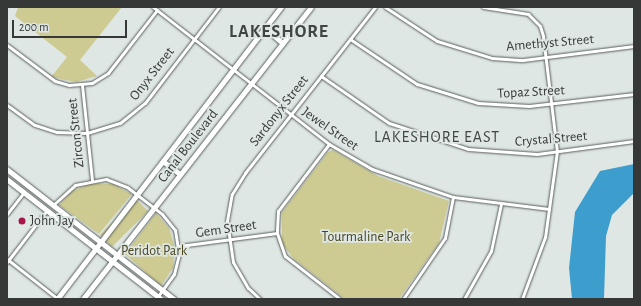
<!DOCTYPE html>
<style>
body{margin:0}
#map{position:relative;width:641px;height:306px;overflow:hidden;background:#dfe7e4;font-family:"Alegreya Sans",sans-serif}
div>[style]{position:absolute}
.green>*{inset:0;background:#cdca92;transform-origin:0 0}
.water>*{inset:0;background:#3d9dcc}
.roads{filter:drop-shadow(0 0 1px #585f5c) drop-shadow(0 0 1px #585f5c)}
.street>*{height:3px;margin:-1.5px;padding:0 1.5px;transform-origin:1.5px;border-radius:1.5px;background:#fff}
.secondary>*{height:4.5px;margin:-2.25px;padding:0 2.25px;transform-origin:2.25px;border-radius:2.25px;background:#fff}
.dots>*{width:11px;height:11px;translate:-50% -50%;box-sizing:border-box;border:2px solid #dfe7e4;border-radius:50%}
span{translate:-50% -50%;white-space:nowrap;text-align:center;line-height:1.15;-webkit-text-stroke:3.5px #dfe7e4;paint-order:stroke}
.street-label{font-size:14px;color:#353837}
.poi-label{font-size:14px;color:#353837}
.left{translate:0 -50%;text-align:left}
.park-label{font-size:14px;color:#494620}
.quarter-label{font-size:16px;color:#404644;letter-spacing:1px}
.district-label{font-size:18px;color:#404644;font-weight:700;letter-spacing:1px}
.frame{position:absolute;inset:0;border:8px solid #353837;pointer-events:none}
.scale{position:absolute;left:12px;top:20px;width:115px;height:18px;box-sizing:border-box;border:2px solid #353837;border-top:0;padding-left:5px;font-size:12px;line-height:14px;white-space:nowrap;color:#353837;-webkit-text-stroke:3px #dfe7e4;paint-order:stroke}
</style>
<div id="map">
<div class="green">
<div style="clip-path:polygon(18px 7px,122px 7px,80px 60px,97px 76px,76px 82px,51px 77px,67px 57px,15px 16px)"></div>
<div style="clip-path:polygon(333px 150px,378px 176px,449px 201px,439px 243px,399px 299px,345px 299px,294px 259px,282px 244px,282px 212px,328px 152px)"></div>
<div style="clip-path:polygon(92px 183px,113px 184px,132px 194px,99px 234px,59px 205px,72px 191px)"></div>
<div style="left:136px;top:199px;width:17px;height:51px;rotate:45deg"></div>
<div style="clip-path:polygon(156px 213px,169px 228px,175px 248px,173px 268px,161px 286px,125px 254px)"></div>
</div>
<div class="water">
<div style="clip-path:polygon(634px 164px,634px 193px,612px 215px,606px 236px,604px 299px,572px 299px,569px 268px,575px 212px,600px 171px)"></div>
</div>
<div class="roads">
<div class="street">
<div style="left:153px;top:7px;width:223px;rotate:37.9deg"></div>
<div style="left:329px;top:144px;width:50px;rotate:30.2deg"></div>
<div style="left:372px;top:169px;width:86px;rotate:19.1deg"></div>
<div style="left:453px;top:197px;width:97px;rotate:7.1deg"></div>
<div style="left:385px;top:7px;width:62px;rotate:33.2deg"></div>
<div style="left:437px;top:41px;width:58px;rotate:17.2deg"></div>
<div style="left:492px;top:58px;width:31px;rotate:4deg"></div>
<div style="left:523px;top:60px;width:112px;rotate:-7.2deg"></div>
<div style="left:483px;top:7px;width:46px;rotate:8.8deg"></div>
<div style="left:528px;top:14px;width:17px;rotate:45deg"></div>
<div style="left:540px;top:26px;width:10px;rotate:73deg"></div>
<div style="left:543px;top:36px;width:116px;rotate:83.1deg"></div>
<div style="left:557px;top:151px;width:87px;rotate:97.9deg"></div>
<div style="left:545px;top:237px;width:66px;rotate:110.4deg"></div>
<div style="left:350px;top:39px;width:81px;rotate:33.9deg"></div>
<div style="left:417px;top:84px;width:64px;rotate:17.3deg"></div>
<div style="left:478px;top:103px;width:51px;rotate:3.4deg"></div>
<div style="left:529px;top:106px;width:106px;rotate:-6.5deg"></div>
<div style="left:7px;top:45px;width:60px;rotate:36.9deg"></div>
<div style="left:55px;top:81px;width:15px;rotate:16deg"></div>
<div style="left:69px;top:85px;width:23px;rotate:-5deg"></div>
<div style="left:92px;top:83px;width:19px;rotate:-32deg"></div>
<div style="left:108px;top:73px;width:80px;rotate:-52.1deg"></div>
<div style="left:321px;top:76px;width:83px;rotate:34.7deg"></div>
<div style="left:389px;top:123px;width:83px;rotate:18.2deg"></div>
<div style="left:468px;top:149px;width:69px;rotate:4.1deg"></div>
<div style="left:537px;top:154px;width:98px;rotate:-7.6deg"></div>
<div style="left:82px;top:85px;width:96px;rotate:84deg"></div>
<div style="left:7px;top:105px;width:34px;rotate:36deg"></div>
<div style="left:35px;top:125px;width:23px;rotate:18deg"></div>
<div style="left:57px;top:132px;width:30px;rotate:2deg"></div>
<div style="left:87px;top:133px;width:34px;rotate:-17deg"></div>
<div style="left:120px;top:123px;width:32px;rotate:-39deg"></div>
<div style="left:145px;top:103px;width:121px;rotate:-52.4deg"></div>
<div style="left:329px;top:144px;width:84px;rotate:127.3deg"></div>
<div style="left:278px;top:211px;width:22px;rotate:93deg"></div>
<div style="left:277px;top:233px;width:24px;rotate:71deg"></div>
<div style="left:285px;top:256px;width:70px;rotate:38deg"></div>
<div style="left:53px;top:205px;width:30px;rotate:-42deg"></div>
<div style="left:75px;top:185px;width:32px;rotate:-11deg"></div>
<div style="left:106px;top:179px;width:22px;rotate:21deg"></div>
<div style="left:127px;top:187px;width:44px;rotate:37.6deg"></div>
<div style="left:162px;top:214px;width:21px;rotate:51deg"></div>
<div style="left:175px;top:230px;width:24px;rotate:81deg"></div>
<div style="left:179px;top:254px;width:21px;rotate:104deg"></div>
<div style="left:174px;top:274px;width:31px;rotate:126deg"></div>
<div style="left:7px;top:214px;width:28px;rotate:-52deg"></div>
<div style="left:179px;top:246px;width:99px;rotate:-7.6deg"></div>
<div style="left:7px;top:259px;width:65px;rotate:38.1deg"></div>
<div style="left:7px;top:262px;width:66px;rotate:-52.4deg"></div>
<div style="left:260px;top:299px;width:16px;rotate:-137deg"></div>
<div style="left:248px;top:288px;width:30px;rotate:-120deg"></div>
<div style="left:233px;top:262px;width:41px;rotate:-98.3deg"></div>
<div style="left:227px;top:221px;width:27px;rotate:-80deg"></div>
<div style="left:232px;top:194px;width:25px;rotate:-58deg"></div>
<div style="left:245px;top:173px;width:211px;rotate:-51.9deg"></div>
<div style="left:403px;top:299px;width:74px;rotate:-55.5deg"></div>
<div style="left:445px;top:238px;width:42px;rotate:-79deg"></div>
<div style="left:464px;top:299px;width:55px;rotate:-60.6deg"></div>
<div style="left:491px;top:251px;width:48px;rotate:-78deg"></div>
</div>
<div class="secondary">
<div style="left:265px;top:28px;width:23px;rotate:40deg"></div>
<div style="left:163px;top:161px;width:21px;rotate:37deg"></div>
<div style="left:7px;top:169px;width:212px;rotate:37.9deg"></div>
<div style="left:7px;top:179px;width:195px;rotate:37.9deg"></div>
<div style="left:57px;top:299px;width:368px;rotate:-52.5deg"></div>
<div style="left:83px;top:299px;width:370px;rotate:-52deg"></div>
</div>
</div>
<div class="dots">
<div style="left:22px;top:221px;background:#a9154a"></div>
</div>
<div class="street-label">
<span style="left:550px;top:43px;rotate:-5deg">Amethyst Street</span>
<span style="left:152px;top:74px;rotate:-52deg">Onyx Street</span>
<span style="left:531px;top:92px;rotate:-3deg">Topaz Street</span>
<span style="left:279px;top:111px;rotate:-52deg">Sardonyx Street</span>
<span style="left:330px;top:129px;rotate:35deg">Jewel Street</span>
<span style="left:76px;top:133px;rotate:-96deg">Zircon Street</span>
<span style="left:551px;top:139px;rotate:-5deg">Crystal Street</span>
<span style="left:188px;top:146px;rotate:-52deg">Canal Boulevard</span>
<span style="left:226px;top:229px;rotate:-8deg">Gem Street</span>
</div>
<div class="poi-label">
<span class="left" style="left:30px;top:221px">John Jay</span>
</div>
<div class="park-label">
<span style="left:366px;top:237px">Tourmaline Park</span>
<span style="left:154px;top:251px">Peridot Park</span>
</div>
<div class="quarter-label">
<span style="left:437px;top:137px">LAKESHORE EAST</span>
</div>
<div class="district-label">
<span style="left:279px;top:32px">LAKESHORE</span>
</div>
<div class="frame"></div>
<div class="scale">200 m</div>
</div>
